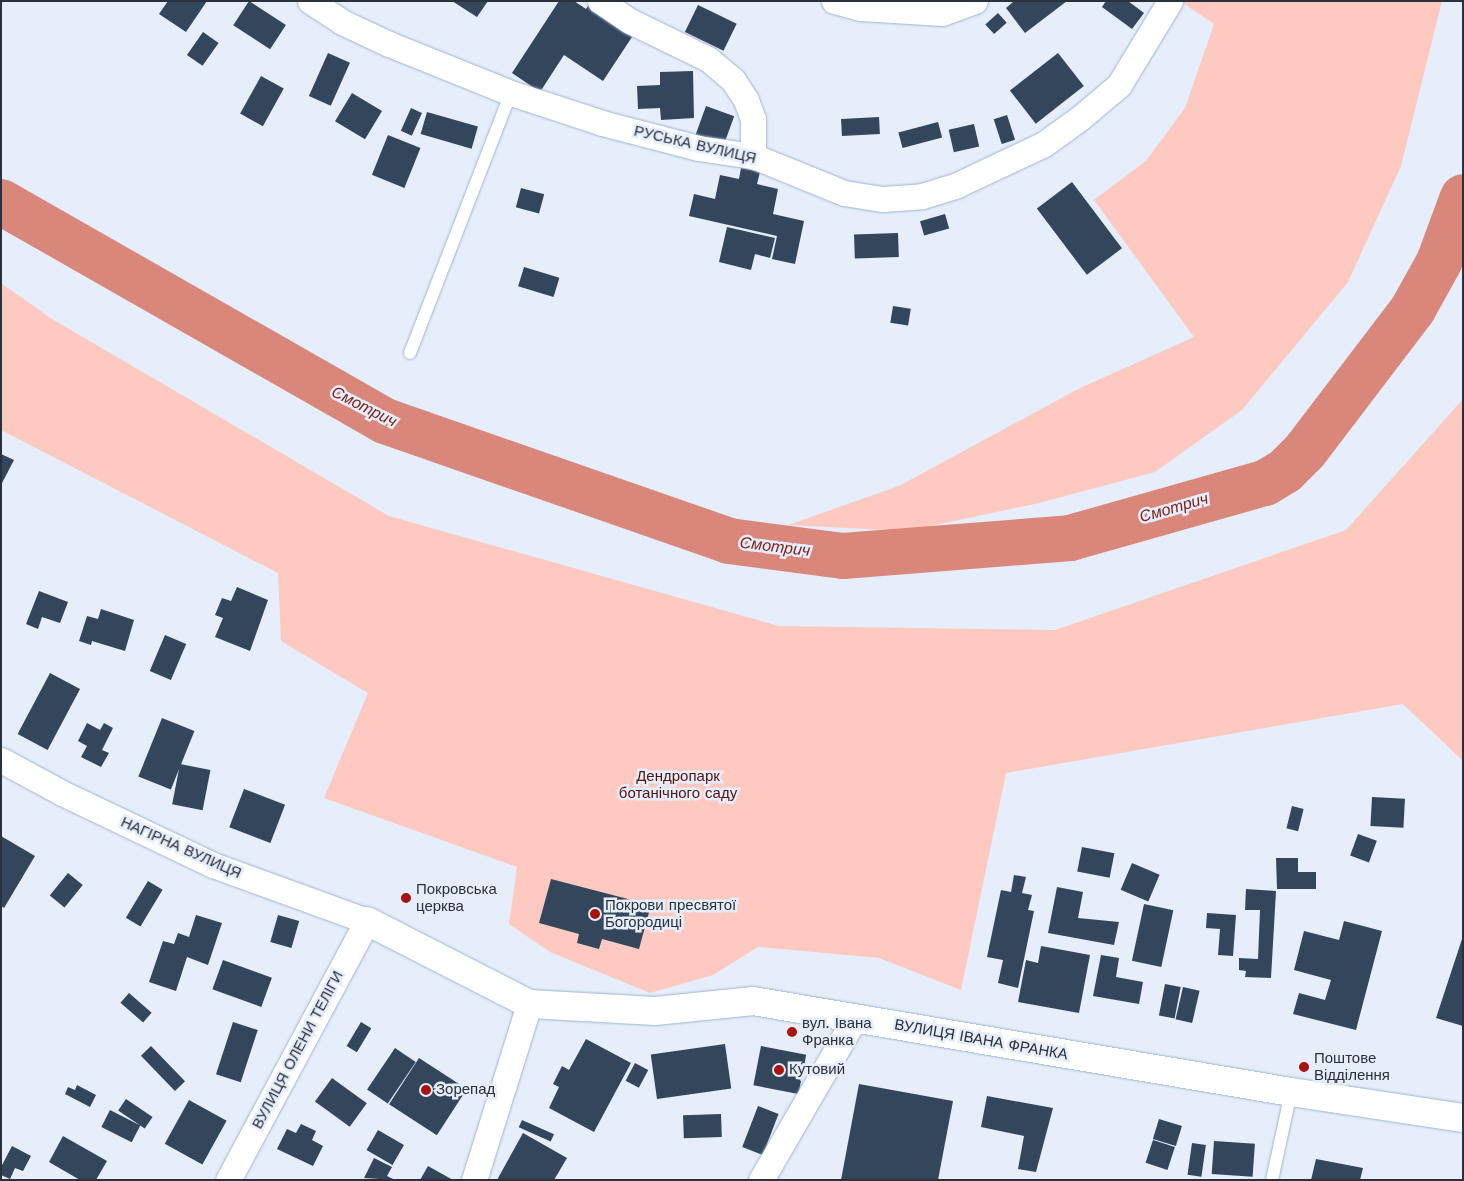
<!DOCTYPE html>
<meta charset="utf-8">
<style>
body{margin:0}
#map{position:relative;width:1464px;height:1181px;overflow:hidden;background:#e5eefa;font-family:"Work Sans",sans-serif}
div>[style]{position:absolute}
.green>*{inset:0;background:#fec9c0}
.river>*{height:46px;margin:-23px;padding:0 23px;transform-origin:23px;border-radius:23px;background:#d9877b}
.building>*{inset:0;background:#33465c;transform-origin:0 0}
.roads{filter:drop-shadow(0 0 1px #9eb4cf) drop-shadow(0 0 1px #9eb4cf)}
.lane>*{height:12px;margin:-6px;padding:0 6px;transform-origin:6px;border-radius:6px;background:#fff}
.street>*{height:25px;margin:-12.5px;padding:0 12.5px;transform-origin:12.5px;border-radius:12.5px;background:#fff}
.secondary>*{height:28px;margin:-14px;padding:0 14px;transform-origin:14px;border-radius:14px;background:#fff}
.dots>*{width:14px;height:14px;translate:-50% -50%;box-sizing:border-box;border:2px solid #e5eefa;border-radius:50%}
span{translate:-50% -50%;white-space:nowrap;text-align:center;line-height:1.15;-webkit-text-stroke:5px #e5eefa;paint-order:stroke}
.street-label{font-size:15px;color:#29313c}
.park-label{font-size:15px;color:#5a100b}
.poi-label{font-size:15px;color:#29313c}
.left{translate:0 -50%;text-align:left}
.water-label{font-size:16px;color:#7e1e16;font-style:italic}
.frame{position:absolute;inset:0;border:2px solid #29313c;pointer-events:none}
</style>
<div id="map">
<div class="green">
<div style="clip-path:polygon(1180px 1px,1442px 1px,1401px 166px,1348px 282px,1242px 410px,1155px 472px,1039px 503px,907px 531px,788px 525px,899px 486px,1080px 388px,1194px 337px,1094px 200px,1146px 161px,1185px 108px,1214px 24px)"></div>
<div style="clip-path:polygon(1px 283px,52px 319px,389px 516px,779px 626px,1055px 630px,1346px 530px,1463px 399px,1463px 761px,1403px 704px,1006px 773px,961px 990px,879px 958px,758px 947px,713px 975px,650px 993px,550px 952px,509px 924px,517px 867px,324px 798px,368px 693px,281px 641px,278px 573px,1px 430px)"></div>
</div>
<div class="river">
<div style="left:1px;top:202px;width:442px;rotate:29.7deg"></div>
<div style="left:385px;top:421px;width:364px;rotate:19.2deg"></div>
<div style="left:729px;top:541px;width:115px;rotate:7.5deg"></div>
<div style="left:843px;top:556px;width:228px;rotate:-4.5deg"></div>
<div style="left:1070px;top:538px;width:203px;rotate:-15.8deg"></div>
<div style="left:1265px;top:483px;width:23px;rotate:-31deg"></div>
<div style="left:1285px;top:471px;width:28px;rotate:-45deg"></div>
<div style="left:1305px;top:451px;width:178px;rotate:-52.7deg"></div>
<div style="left:1413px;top:309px;width:54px;rotate:-61deg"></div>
<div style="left:1439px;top:262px;width:69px;rotate:-69.7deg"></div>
</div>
<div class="building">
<div style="clip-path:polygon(168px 1px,207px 1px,186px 32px,159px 14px)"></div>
<div style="left:249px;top:1px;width:44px;height:29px;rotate:33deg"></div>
<div style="clip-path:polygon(452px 1px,488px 1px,477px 17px)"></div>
<div style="clip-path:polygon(559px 1px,574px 1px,586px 9px,590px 3px,607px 21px,632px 37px,603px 81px,564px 55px,540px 92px,512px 73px)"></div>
<div style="clip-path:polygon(1014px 1px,1067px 1px,1025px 33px,1006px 8px)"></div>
<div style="clip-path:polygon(1106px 1px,1128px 1px,1144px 13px,1132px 29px,1102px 7px)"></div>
<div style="left:698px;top:5px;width:43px;height:30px;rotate:26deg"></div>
<div style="left:998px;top:13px;width:13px;height:17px;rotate:48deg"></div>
<div style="left:203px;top:32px;width:19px;height:28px;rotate:35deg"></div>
<div style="left:328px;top:53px;width:24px;height:47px;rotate:24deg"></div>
<div style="left:1058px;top:53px;width:42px;height:61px;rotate:52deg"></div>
<div style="clip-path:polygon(693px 71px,694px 118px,661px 120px,660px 108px,638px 109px,637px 86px,660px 85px,660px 72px)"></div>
<div style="left:261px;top:76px;width:26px;height:43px;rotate:29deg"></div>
<div style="left:352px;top:93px;width:35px;height:33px;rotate:31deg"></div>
<div style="left:706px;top:106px;width:30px;height:31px;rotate:20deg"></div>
<div style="left:411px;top:108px;width:12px;height:25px;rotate:24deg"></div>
<div style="left:427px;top:112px;width:53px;height:23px;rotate:16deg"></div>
<div style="left:1007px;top:115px;width:26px;height:14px;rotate:72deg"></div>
<div style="left:879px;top:117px;width:17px;height:38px;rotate:87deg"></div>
<div style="left:938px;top:122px;width:16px;height:41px;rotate:75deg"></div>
<div style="left:974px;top:124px;width:23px;height:26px;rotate:77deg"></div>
<div style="left:388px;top:135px;width:35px;height:43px;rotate:22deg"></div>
<div style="clip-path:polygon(741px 168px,760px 172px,757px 184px,778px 189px,773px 214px,804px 221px,795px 264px,772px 259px,777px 236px,689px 216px,694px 194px,715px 199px,720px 175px,739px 179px)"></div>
<div style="left:1072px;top:182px;width:83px;height:44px;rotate:53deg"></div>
<div style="left:521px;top:188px;width:24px;height:20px;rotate:15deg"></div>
<div style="left:945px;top:214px;width:15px;height:26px;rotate:74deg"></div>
<div style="clip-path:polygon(727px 227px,775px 238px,770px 258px,755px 254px,751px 270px,719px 262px)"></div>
<div style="left:898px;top:233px;width:24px;height:44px;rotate:88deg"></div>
<div style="left:524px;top:267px;width:37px;height:20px;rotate:17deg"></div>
<div style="left:893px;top:306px;width:18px;height:17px;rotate:9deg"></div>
<div style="clip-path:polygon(1px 454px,14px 460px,1px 485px)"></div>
<div style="clip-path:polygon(237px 587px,268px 600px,250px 651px,215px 637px,223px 618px,215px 615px,222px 598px,231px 601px)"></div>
<div style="clip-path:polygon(39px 591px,68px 602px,60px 623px,42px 617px,38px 629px,26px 624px)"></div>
<div style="clip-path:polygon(101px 609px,134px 620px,125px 651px,92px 641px,91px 645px,79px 641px,87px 616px,98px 619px)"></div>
<div style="left:165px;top:635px;width:23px;height:39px;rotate:23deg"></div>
<div style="left:50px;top:673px;width:34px;height:69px;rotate:28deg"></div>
<div style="left:162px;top:718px;width:35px;height:63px;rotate:22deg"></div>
<div style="clip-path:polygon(87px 723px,100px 730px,104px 723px,113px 728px,102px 750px,109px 753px,101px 767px,81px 757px,87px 746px,78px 741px)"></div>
<div style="left:180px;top:764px;width:31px;height:41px;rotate:11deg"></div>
<div style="left:244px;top:789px;width:44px;height:41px;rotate:21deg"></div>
<div style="left:1372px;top:797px;width:33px;height:29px;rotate:3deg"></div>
<div style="left:1292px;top:806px;width:12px;height:23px;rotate:14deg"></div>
<div style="left:1358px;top:834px;width:20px;height:23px;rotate:20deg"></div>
<div style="clip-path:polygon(1px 836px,35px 856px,4px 908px,1px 906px)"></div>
<div style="left:1082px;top:847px;width:33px;height:25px;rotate:11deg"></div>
<div style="clip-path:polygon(1276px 858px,1298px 858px,1298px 872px,1316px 872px,1316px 889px,1277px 889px)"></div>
<div style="left:1132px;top:863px;width:30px;height:29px;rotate:23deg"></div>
<div style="left:68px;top:873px;width:19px;height:29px;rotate:39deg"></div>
<div style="clip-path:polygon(1014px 875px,1026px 877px,1022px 893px,1032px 895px,1028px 910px,1034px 911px,1018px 988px,998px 983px,1003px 960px,987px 957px,1001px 890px,1011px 892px)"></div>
<div style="clip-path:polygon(551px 879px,651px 905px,639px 949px,602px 939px,599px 949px,577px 943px,579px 934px,539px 923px)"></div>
<div style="left:148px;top:881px;width:17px;height:43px;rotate:31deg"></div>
<div style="clip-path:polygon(1057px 887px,1083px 892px,1078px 918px,1119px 922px,1114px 945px,1048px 933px)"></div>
<div style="clip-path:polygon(1246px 889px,1276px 891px,1271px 978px,1245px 977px,1246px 971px,1239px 970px,1239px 958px,1258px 959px,1260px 910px,1245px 910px)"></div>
<div style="left:1144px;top:904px;width:30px;height:58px;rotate:12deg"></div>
<div style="clip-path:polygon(1207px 913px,1236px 915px,1233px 956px,1218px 955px,1220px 929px,1206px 928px)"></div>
<div style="clip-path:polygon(196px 915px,222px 923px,208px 965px,187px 957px,176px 991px,149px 982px,163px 941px,174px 944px,178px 933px,189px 937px)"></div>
<div style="left:278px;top:915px;width:22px;height:28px;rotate:16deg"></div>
<div style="clip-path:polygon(1344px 921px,1382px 931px,1356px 1030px,1293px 1014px,1299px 993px,1325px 1000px,1331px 980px,1294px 970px,1304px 931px,1339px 940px)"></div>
<div style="clip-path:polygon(1463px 936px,1463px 1026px,1436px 1018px)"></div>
<div style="clip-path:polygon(1041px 946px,1090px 955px,1079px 1013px,1018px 1002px,1026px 960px,1038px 963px)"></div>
<div style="clip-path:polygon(1101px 955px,1119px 958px,1116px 977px,1143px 982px,1139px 1004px,1093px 996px)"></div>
<div style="left:223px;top:960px;width:52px;height:31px;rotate:20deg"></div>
<div style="left:1165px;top:984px;width:16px;height:32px;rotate:11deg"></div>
<div style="left:1183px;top:987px;width:17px;height:33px;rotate:13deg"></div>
<div style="left:129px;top:993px;width:30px;height:13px;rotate:41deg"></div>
<div style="left:233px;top:1022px;width:26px;height:55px;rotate:18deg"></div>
<div style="left:361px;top:1022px;width:12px;height:28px;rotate:31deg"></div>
<div style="clip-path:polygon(586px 1039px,631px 1063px,594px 1132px,549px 1108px,559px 1087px,553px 1084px,562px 1066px,569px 1070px)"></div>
<div style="left:725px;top:1044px;width:45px;height:75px;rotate:82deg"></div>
<div style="left:151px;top:1046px;width:49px;height:14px;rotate:46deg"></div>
<div style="left:761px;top:1046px;width:46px;height:40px;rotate:11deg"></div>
<div style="left:395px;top:1048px;width:25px;height:50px;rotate:34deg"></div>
<div style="left:419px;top:1058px;width:57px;height:55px;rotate:33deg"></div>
<div style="left:635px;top:1063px;width:15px;height:20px;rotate:28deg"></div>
<div style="left:332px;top:1078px;width:43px;height:29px;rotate:36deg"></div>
<div style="clip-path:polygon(859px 1084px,953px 1101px,938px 1180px,841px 1180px)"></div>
<div style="clip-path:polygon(77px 1085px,96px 1095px,90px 1107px,65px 1094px,68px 1087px,75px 1090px)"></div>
<div style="clip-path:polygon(987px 1096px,1053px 1108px,1036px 1172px,1018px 1169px,1024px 1136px,981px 1127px)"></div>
<div style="left:126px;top:1099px;width:32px;height:14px;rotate:34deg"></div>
<div style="left:189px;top:1100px;width:43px;height:50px;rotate:29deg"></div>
<div style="left:758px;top:1106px;width:22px;height:44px;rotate:21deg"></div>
<div style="left:110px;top:1110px;width:34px;height:19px;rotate:27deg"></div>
<div style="left:721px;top:1114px;width:23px;height:38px;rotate:88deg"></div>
<div style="left:1159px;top:1119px;width:24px;height:21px;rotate:17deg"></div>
<div style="left:522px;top:1120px;width:35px;height:8px;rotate:24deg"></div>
<div style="clip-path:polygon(301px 1124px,316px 1131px,312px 1140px,323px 1146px,313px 1166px,277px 1149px,287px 1129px,296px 1133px)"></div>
<div style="left:378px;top:1130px;width:30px;height:23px;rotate:30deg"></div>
<div style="clip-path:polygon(523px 1133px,567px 1158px,554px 1180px,497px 1180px)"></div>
<div style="clip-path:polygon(63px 1136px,107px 1161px,96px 1180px,80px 1180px,49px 1162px)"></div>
<div style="left:1153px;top:1140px;width:23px;height:24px;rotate:18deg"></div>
<div style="left:1214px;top:1141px;width:41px;height:33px;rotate:4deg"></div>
<div style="left:1192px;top:1143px;width:14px;height:32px;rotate:8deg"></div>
<div style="clip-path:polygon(12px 1146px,31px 1156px,23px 1171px,15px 1168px,10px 1179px,1px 1175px,1px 1167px)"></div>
<div style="clip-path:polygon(374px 1158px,392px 1167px,387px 1176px,395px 1180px,364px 1178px)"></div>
<div style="clip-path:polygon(1316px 1159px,1363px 1168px,1360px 1180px,1311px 1180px)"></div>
<div style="clip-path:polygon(428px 1166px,453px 1180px,420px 1180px)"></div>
</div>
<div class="roads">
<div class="lane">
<div style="left:410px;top:353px;width:279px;rotate:-68.8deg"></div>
<div style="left:1272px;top:1180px;width:90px;rotate:-77.8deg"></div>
</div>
<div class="street">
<div style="left:310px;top:1px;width:38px;rotate:33deg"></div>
<div style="left:342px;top:22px;width:52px;rotate:25.1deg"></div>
<div style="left:389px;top:44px;width:131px;rotate:21.9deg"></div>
<div style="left:511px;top:93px;width:96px;rotate:18.2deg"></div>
<div style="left:602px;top:123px;width:99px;rotate:14.6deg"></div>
<div style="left:698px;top:148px;width:56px;rotate:8.3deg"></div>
<div style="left:753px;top:156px;width:98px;rotate:22.1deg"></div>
<div style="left:844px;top:193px;width:39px;rotate:9deg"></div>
<div style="left:883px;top:199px;width:39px;rotate:-4deg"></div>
<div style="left:922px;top:196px;width:37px;rotate:-17deg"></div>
<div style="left:957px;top:185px;width:96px;rotate:-25.2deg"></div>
<div style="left:1044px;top:144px;width:44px;rotate:-35.8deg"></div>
<div style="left:1080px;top:118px;width:51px;rotate:-40.2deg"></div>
<div style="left:1119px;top:85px;width:98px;rotate:-58.7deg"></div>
<div style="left:600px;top:1px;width:36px;rotate:34deg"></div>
<div style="left:630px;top:21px;width:87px;rotate:26deg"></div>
<div style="left:708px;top:59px;width:33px;rotate:40deg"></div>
<div style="left:733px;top:80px;width:24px;rotate:57deg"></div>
<div style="left:746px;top:100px;width:20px;rotate:70deg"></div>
<div style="left:753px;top:119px;width:37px;rotate:90deg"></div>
<div style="left:834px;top:1px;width:28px;rotate:15deg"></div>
<div style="left:861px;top:8px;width:81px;rotate:3.5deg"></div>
<div style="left:942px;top:13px;width:35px;rotate:-20deg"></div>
<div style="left:1px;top:760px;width:69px;rotate:28.4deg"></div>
<div style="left:62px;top:793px;width:167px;rotate:25.5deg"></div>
<div style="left:213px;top:865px;width:164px;rotate:20deg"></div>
<div style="left:367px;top:921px;width:294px;rotate:118.2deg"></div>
<div style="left:474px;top:1180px;width:184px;rotate:-72.6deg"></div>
<div style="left:761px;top:1180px;width:187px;rotate:-59.9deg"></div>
</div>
<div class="secondary">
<div style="left:367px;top:921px;width:182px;rotate:27.1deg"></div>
<div style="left:529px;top:1004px;width:126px;rotate:3.2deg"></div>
<div style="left:655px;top:1011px;width:99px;rotate:-5.8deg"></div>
<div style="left:753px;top:1001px;width:546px;rotate:9.6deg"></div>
<div style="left:1291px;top:1092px;width:174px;rotate:8.6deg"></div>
</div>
</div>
<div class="dots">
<div style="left:406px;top:898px;background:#a7130d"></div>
<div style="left:595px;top:914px;background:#a7130d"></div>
<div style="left:792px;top:1032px;background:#a7130d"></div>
<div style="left:1304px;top:1067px;background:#a7130d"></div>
<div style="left:779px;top:1070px;background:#a7130d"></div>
<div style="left:426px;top:1090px;background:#a7130d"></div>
</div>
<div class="street-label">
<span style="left:695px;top:145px;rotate:13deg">РУСЬКА ВУЛИЦЯ</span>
<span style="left:181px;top:848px;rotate:24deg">НАГІРНА ВУЛИЦЯ</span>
<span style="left:981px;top:1040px;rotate:10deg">ВУЛИЦЯ ІВАНА ФРАНКА</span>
<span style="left:298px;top:1050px;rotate:-62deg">ВУЛИЦЯ ОЛЕНИ ТЕЛІГИ</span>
</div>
<div class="park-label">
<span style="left:678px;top:785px">Дендропарк<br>ботанічного саду</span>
</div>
<div class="poi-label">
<span class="left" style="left:416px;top:898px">Покровська<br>церква</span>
<span class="left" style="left:605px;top:914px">Покрови пресвятої<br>Богородиці</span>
<span class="left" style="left:802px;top:1032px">вул. Івана<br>Франка</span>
<span class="left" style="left:1314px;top:1067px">Поштове<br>Відділення</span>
<span class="left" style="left:789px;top:1070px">Кутовий</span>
<span class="left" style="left:436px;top:1090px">Зорепад</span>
</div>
<div class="water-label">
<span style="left:364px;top:407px;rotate:27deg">Смотрич</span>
<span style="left:1174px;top:508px;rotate:-16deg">Смотрич</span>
<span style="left:775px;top:547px;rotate:7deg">Смотрич</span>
</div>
<div class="frame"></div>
</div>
